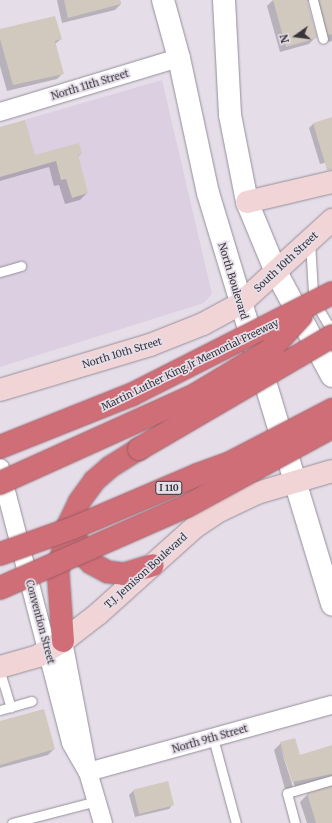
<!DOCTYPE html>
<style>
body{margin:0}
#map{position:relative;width:332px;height:823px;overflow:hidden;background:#e5dee9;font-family:Merriweather,serif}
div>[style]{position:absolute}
.built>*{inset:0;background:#dbcfe1}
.shadow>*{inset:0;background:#0003}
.building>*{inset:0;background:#d1c8be;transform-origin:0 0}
.roads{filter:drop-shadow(0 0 1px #958e99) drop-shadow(0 0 1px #958e99)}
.service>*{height:9px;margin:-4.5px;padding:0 4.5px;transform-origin:4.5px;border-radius:4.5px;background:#fff}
.minor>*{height:18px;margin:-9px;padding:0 9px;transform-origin:9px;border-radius:9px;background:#fff}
.tertiary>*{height:22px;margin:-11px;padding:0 11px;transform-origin:11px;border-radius:11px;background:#fff}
.secondary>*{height:22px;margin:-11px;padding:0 11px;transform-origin:11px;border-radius:11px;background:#f1d4d6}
.motorway>*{height:22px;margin:-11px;padding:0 11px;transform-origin:11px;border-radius:11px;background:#cf6e77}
.bridges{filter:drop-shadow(0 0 1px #9a5a62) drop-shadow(0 0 1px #9a5a62)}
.motorway-bridge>*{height:22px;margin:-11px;padding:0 11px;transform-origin:11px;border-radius:11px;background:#cf6e77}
span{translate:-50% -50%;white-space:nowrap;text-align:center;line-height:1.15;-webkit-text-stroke:3.5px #e5dee9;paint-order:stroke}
.shield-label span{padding:1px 3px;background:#e5dee9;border:1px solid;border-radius:3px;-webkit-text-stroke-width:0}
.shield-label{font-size:9px;color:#38353a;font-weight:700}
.street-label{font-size:10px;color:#38353a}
.north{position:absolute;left:276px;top:16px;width:40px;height:40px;-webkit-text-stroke:3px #e5dee9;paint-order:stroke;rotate:256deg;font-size:11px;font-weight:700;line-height:16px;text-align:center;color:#38353a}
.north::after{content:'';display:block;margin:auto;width:14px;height:18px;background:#38353a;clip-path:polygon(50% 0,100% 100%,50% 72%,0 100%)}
</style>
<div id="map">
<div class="built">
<div style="clip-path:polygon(162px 80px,212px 294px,204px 303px,0 367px,0 127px)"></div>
</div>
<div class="shadow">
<div style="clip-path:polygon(57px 0,120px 0,121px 4px,115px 10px,62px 23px)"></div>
<div style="clip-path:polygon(273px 0,306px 0,315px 38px,309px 44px,280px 52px,267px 6px)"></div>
<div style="clip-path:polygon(306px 0,332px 0,332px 41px,323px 43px,313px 4px)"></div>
<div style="clip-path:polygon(0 30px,61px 39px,55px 44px,63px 73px,57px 79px,7px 91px,0 66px)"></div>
<div style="clip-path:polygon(332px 118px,332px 161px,320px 164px,309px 128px,313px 124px)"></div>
<div style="clip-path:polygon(0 128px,34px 156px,81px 154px,77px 157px,87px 193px,80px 200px,65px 204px,59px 185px,54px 186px,49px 167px,0 181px)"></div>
<div style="clip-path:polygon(0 722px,54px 749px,48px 755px,0 768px)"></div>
<div style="clip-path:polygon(281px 743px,299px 756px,332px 746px,332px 823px,307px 823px,300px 802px,308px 794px,331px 785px,323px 781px,295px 787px,280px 746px,293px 787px,285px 789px,274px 750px)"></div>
<div style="clip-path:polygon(168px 782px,173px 804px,169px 809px,135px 817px,129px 795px,133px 791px)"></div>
</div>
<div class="building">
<div style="clip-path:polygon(64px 0,120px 0,121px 4px,68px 18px)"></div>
<div style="clip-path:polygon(273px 0,307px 0,317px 38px,286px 47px)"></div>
<div style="clip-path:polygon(319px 0,332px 0,332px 34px,328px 35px)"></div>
<div style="clip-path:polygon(55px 16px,62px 39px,55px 41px,64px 74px,13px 85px,0 39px,0 29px)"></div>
<div style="clip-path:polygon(332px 117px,332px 170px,327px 170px,313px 123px)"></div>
<div style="clip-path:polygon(25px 120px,35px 155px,79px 143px,82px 154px,78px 155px,88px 193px,72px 198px,66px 179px,61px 180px,56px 161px,0 177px,0 127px)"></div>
<div style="clip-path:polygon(44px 709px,55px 749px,0 765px,0 721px)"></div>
<div style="clip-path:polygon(295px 738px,300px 755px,332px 745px,332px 774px,292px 782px,280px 742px)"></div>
<div style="left:168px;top:781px;width:25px;height:36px;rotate:76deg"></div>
<div style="clip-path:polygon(332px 786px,332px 823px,316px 823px,307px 793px)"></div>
</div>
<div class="roads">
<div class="service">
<div style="left:313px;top:0;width:40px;rotate:75.6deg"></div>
<div style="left:310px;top:242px;width:50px;rotate:86.6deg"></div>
<div style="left:313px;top:292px;width:15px;rotate:74deg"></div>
<div style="left:317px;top:306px;width:29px;rotate:59deg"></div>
<div style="left:0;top:272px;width:22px;rotate:-16deg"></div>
<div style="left:0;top:672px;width:37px;rotate:73deg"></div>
<div style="left:0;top:710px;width:33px;rotate:-16deg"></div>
<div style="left:213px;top:738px;width:88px;rotate:74.9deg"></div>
<div style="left:12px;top:823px;width:88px;rotate:-14.5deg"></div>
<div style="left:295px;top:823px;width:31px;rotate:-105deg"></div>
<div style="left:287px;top:793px;width:47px;rotate:-16.1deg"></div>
</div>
<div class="minor">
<div style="left:0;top:112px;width:187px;rotate:-16.8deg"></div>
<div style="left:0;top:468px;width:284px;rotate:75.5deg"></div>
<div style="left:71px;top:743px;width:34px;rotate:60deg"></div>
<div style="left:63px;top:641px;width:133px;rotate:79.2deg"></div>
<div style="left:88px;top:772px;width:53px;rotate:73.6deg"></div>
<div style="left:88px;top:772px;width:253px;rotate:-15.4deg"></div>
</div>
<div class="tertiary">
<div style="left:163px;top:0;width:60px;rotate:74.6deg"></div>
<div style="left:179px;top:58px;width:138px;rotate:77.9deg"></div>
<div style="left:208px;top:193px;width:430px;rotate:73.2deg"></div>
<div style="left:224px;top:0;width:115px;rotate:87deg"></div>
<div style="left:230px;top:115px;width:89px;rotate:78.9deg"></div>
<div style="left:247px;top:202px;width:76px;rotate:67.5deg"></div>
<div style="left:276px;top:272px;width:118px;rotate:61.7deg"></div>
</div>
<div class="secondary">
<div style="left:247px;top:202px;width:87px;rotate:-13.2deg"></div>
<div style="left:0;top:390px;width:157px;rotate:-16.7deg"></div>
<div style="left:150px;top:345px;width:57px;rotate:-21.6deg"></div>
<div style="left:203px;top:324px;width:42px;rotate:-28.4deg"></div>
<div style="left:240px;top:304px;width:125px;rotate:-42.4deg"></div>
<div style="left:0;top:667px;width:40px;rotate:-16deg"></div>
<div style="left:38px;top:656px;width:29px;rotate:-31deg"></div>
<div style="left:63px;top:641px;width:44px;rotate:-37.6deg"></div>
<div style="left:98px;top:614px;width:130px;rotate:-41.9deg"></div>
<div style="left:195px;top:527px;width:29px;rotate:-34deg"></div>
<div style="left:219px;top:511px;width:42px;rotate:-25.3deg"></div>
<div style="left:257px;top:493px;width:78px;rotate:-16.3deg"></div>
</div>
<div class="motorway">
<div style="left:75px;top:536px;width:21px;rotate:67deg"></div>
<div style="left:83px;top:555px;width:11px;rotate:45deg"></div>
<div style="left:91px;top:563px;width:19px;rotate:28deg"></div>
<div style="left:108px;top:572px;width:16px;rotate:7deg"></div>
<div style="left:124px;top:574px;width:30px;rotate:-17deg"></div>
<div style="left:63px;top:641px;width:69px;rotate:-94.1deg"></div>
<div style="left:58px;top:572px;width:48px;rotate:-78deg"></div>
<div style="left:68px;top:525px;width:25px;rotate:-64deg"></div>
<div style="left:79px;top:502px;width:26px;rotate:-54deg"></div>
<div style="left:94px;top:481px;width:21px;rotate:-41deg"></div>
<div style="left:110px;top:467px;width:34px;rotate:-32deg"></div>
</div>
</div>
<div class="bridges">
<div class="motorway-bridge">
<div style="left:0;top:447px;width:141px;rotate:-21.7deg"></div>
<div style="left:131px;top:395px;width:225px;rotate:-26.9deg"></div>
<div style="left:139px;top:449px;width:224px;rotate:-30.3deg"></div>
<div style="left:0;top:483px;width:214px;rotate:-24.3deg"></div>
<div style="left:195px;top:395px;width:87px;rotate:-31deg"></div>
<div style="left:270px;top:350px;width:46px;rotate:-47.6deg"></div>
<div style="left:0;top:554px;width:77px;rotate:-19.6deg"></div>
<div style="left:73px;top:528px;width:135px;rotate:-23.1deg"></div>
<div style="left:197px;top:475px;width:35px;rotate:-20deg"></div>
<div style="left:230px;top:463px;width:115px;rotate:-27.5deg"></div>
<div style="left:0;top:588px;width:204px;rotate:-23.7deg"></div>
<div style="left:187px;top:506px;width:165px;rotate:-28.6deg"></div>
</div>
</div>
<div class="shield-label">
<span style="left:169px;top:488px">I 110</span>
</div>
<div class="street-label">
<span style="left:90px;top:85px;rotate:-17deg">North 11th Street</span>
<span style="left:286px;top:262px;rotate:-43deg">South 10th Street</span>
<span style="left:233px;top:281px;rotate:73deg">North Boulevard</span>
<span style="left:122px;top:353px;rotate:-17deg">North 10th Street</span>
<span style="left:190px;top:365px;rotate:-26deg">Martin Luther King Jr Memorial Freeway</span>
<span style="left:146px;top:571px;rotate:-42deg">T.J. Jemison Boulevard</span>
<span style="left:40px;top:622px;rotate:75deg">Convention Street</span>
<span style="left:210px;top:739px;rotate:-16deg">North 9th Street</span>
</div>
<div class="north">N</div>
</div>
